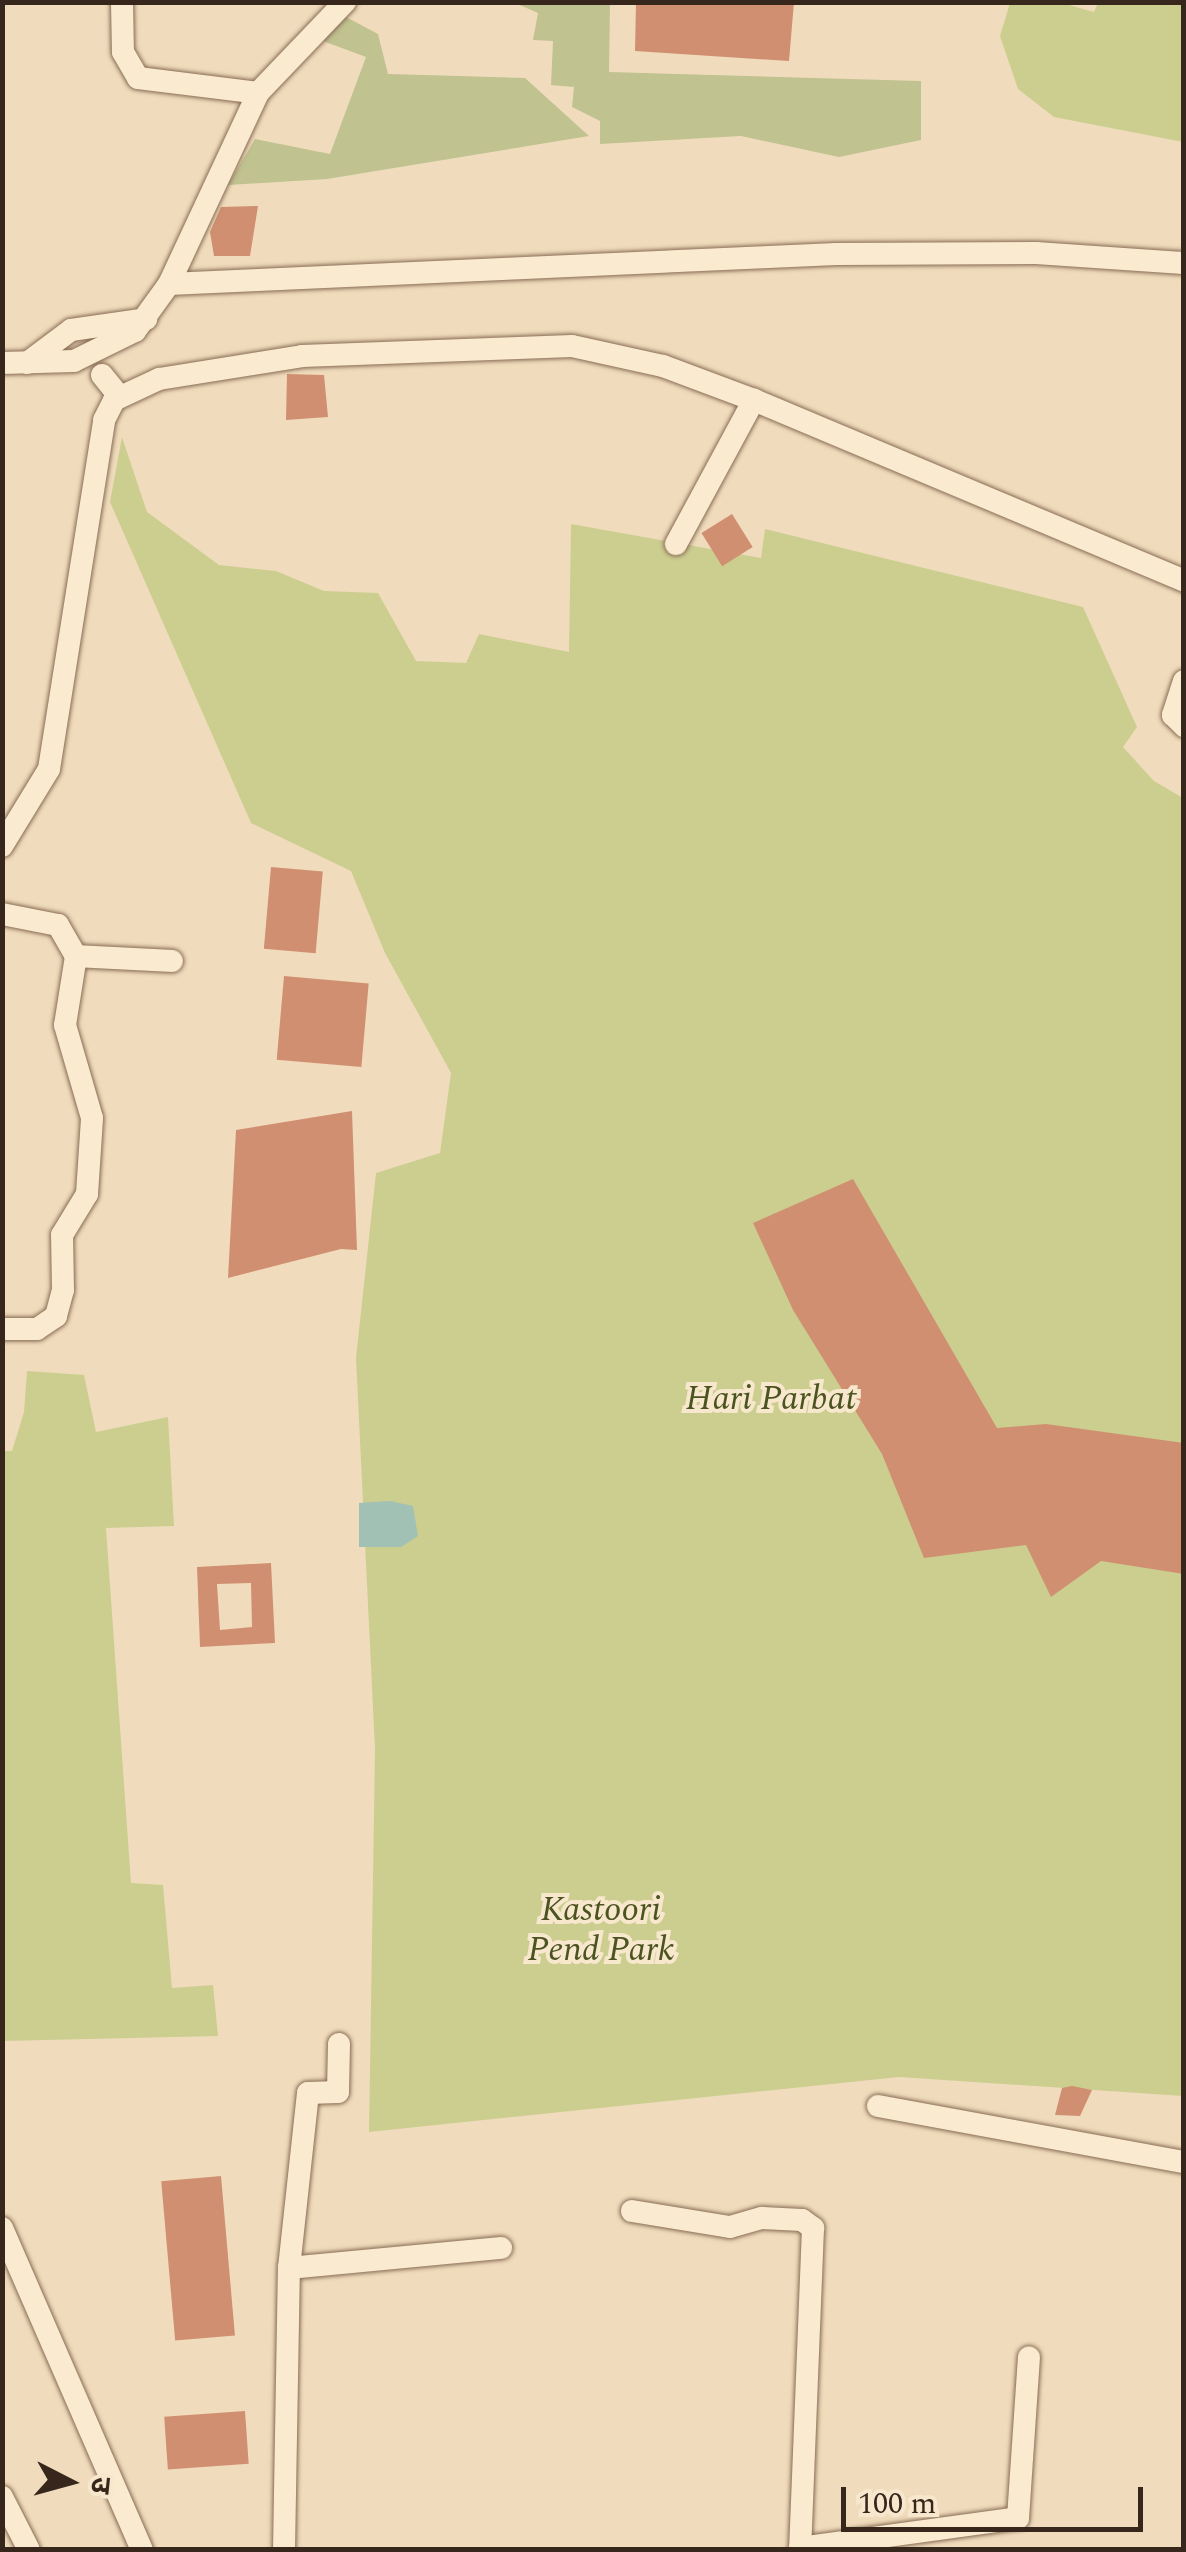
<!DOCTYPE html>
<meta charset="utf-8">
<style>
body{margin:0}
#map{position:relative;width:1186px;height:2552px;overflow:hidden;background:#f0dcbc;font-family:Spectral,"Noto Sans Devanagari",serif}
div>[style]{position:absolute}
.green>*{inset:0;background:#ccce90}
.cemetery>*{inset:0;background:#c0c290}
.water>*{inset:0;background:#a0c1b4}
.building>*{inset:0;background:#d08f70;transform-origin:0 0}
.roads{filter:drop-shadow(0 0 2px #886c55) drop-shadow(0 0 2px #886c55)}
.minor>*{height:22px;margin:-11px;padding:0 11px;transform-origin:11px;border-radius:11px;background:#faead0}
span{translate:-50% -50%;white-space:nowrap;text-align:center;line-height:1.15;-webkit-text-stroke:8px #f7e7cc;paint-order:stroke}
.park-label{font-size:35px;color:#4b5420;font-style:italic}
.frame{position:absolute;inset:0;border:5px solid #36261b;pointer-events:none}
.north{position:absolute;left:20px;top:2432px;width:100px;height:100px;-webkit-text-stroke:8px #f7e7cc;paint-order:stroke;rotate:96deg;font-size:28px;font-weight:700;line-height:40px;text-align:center;color:#36261b}
.north::after{content:'';display:block;margin:auto;width:35px;height:45px;background:#36261b;clip-path:polygon(50% 0,100% 100%,50% 72%,0 100%)}
.scale{position:absolute;left:841px;top:2487px;width:302px;height:45px;box-sizing:border-box;border:5px solid #36261b;border-top:0;padding-left:12px;font-size:30px;line-height:35px;white-space:nowrap;color:#36261b;-webkit-text-stroke:8px #f7e7cc;paint-order:stroke}
</style>
<div id="map">
<div class="green">
<div style="clip-path:polygon(1010px 3px,1062px 3px,1094px 12px,1098px 3px,1183px 3px,1183px 142px,1054px 117px,1018px 89px,1000px 36px)"></div>
<div style="clip-path:polygon(122px 437px,147px 512px,219px 565px,276px 571px,324px 591px,378px 593px,416px 661px,466px 663px,479px 634px,569px 652px,571px 524px,761px 558px,765px 529px,1083px 607px,1137px 727px,1123px 747px,1154px 781px,1183px 798px,1183px 2096px,899px 2077px,369px 2132px,375px 1749px,356px 1358px,376px 1173px,440px 1153px,451px 1073px,385px 953px,351px 871px,251px 823px,110px 502px)"></div>
<div style="clip-path:polygon(27px 1371px,84px 1375px,96px 1432px,168px 1417px,174px 1526px,106px 1528px,131px 1883px,163px 1885px,172px 1988px,213px 1985px,218px 2036px,3px 2041px,2px 1451px,12px 1451px,24px 1412px)"></div>
</div>
<div class="cemetery">
<div style="clip-path:polygon(515px 3px,610px 3px,609px 72px,921px 81px,921px 140px,839px 157px,741px 136px,600px 144px,600px 121px,572px 107px,574px 87px,551px 85px,553px 41px,533px 40px,538px 13px)"></div>
<div style="clip-path:polygon(346px 17px,378px 34px,388px 74px,525px 78px,589px 136px,327px 179px,228px 185px,255px 139px,330px 154px,366px 57px,323px 41px)"></div>
</div>
<div class="water">
<div style="clip-path:polygon(390px 1501px,413px 1506px,418px 1536px,401px 1547px,359px 1547px,359px 1503px)"></div>
</div>
<div class="building">
<div style="clip-path:polygon(636px 2px,794px 2px,789px 61px,635px 51px)"></div>
<div style="clip-path:polygon(258px 206px,250px 256px,214px 256px,210px 232px,221px 207px)"></div>
<div style="clip-path:polygon(287px 374px,324px 375px,328px 417px,286px 420px)"></div>
<div style="left:732px;top:514px;width:39px;height:36px;rotate:58deg"></div>
<div style="left:271px;top:867px;width:52px;height:82px;rotate:5deg"></div>
<div style="left:284px;top:976px;width:85px;height:84px;rotate:5deg"></div>
<div style="clip-path:polygon(352px 1111px,357px 1250px,341px 1249px,228px 1278px,236px 1130px)"></div>
<div style="clip-path:polygon(853px 1179px,997px 1428px,1046px 1424px,1184px 1443px,1184px 1574px,1101px 1561px,1051px 1597px,1026px 1545px,924px 1558px,882px 1454px,793px 1310px,753px 1223px)"></div>
<div style="clip-path:polygon(evenodd,271px 1563px,275px 1643px,200px 1647px,197px 1567px,271px 1563px,251px 1583px,252px 1627px,220px 1630px,217px 1584px,251px 1583px)"></div>
<div style="clip-path:polygon(1072px 2086px,1092px 2090px,1080px 2116px,1055px 2115px,1062px 2088px)"></div>
<div style="left:221px;top:2176px;width:160px;height:60px;rotate:85deg"></div>
<div style="left:245px;top:2411px;width:53px;height:81px;rotate:86deg"></div>
</div>
<div class="roads">
<div class="minor">
<div style="left:122px;top:2px;width:50px;rotate:88.9deg"></div>
<div style="left:123px;top:52px;width:30px;rotate:60deg"></div>
<div style="left:138px;top:78px;width:121px;rotate:7.1deg"></div>
<div style="left:169px;top:284px;width:668px;rotate:-2.58deg"></div>
<div style="left:836px;top:254px;width:200px;rotate:-0.3deg"></div>
<div style="left:1036px;top:253px;width:148px;rotate:3.9deg"></div>
<div style="left:2px;top:363px;width:72px;rotate:-1.6deg"></div>
<div style="left:74px;top:361px;width:68px;rotate:-26.2deg"></div>
<div style="left:135px;top:331px;width:58px;rotate:-54.1deg"></div>
<div style="left:169px;top:284px;width:211px;rotate:-65deg"></div>
<div style="left:258px;top:93px;width:126px;rotate:-46.3deg"></div>
<div style="left:27px;top:363px;width:55px;rotate:-36.9deg"></div>
<div style="left:71px;top:330px;width:76px;rotate:-8.3deg"></div>
<div style="left:102px;top:375px;width:28px;rotate:51deg"></div>
<div style="left:676px;top:544px;width:164px;rotate:-61.6deg"></div>
<div style="left:1184px;top:681px;width:36px;rotate:108deg"></div>
<div style="left:1173px;top:715px;width:16px;rotate:45deg"></div>
<div style="left:2px;top:846px;width:90px;rotate:-58.6deg"></div>
<div style="left:49px;top:769px;width:353px;rotate:-81deg"></div>
<div style="left:104px;top:420px;width:22px;rotate:-63deg"></div>
<div style="left:114px;top:400px;width:50px;rotate:-25deg"></div>
<div style="left:159px;top:379px;width:145px;rotate:-9.1deg"></div>
<div style="left:302px;top:356px;width:270px;rotate:-2.1deg"></div>
<div style="left:572px;top:346px;width:93px;rotate:12.4deg"></div>
<div style="left:663px;top:366px;width:97px;rotate:20.5deg"></div>
<div style="left:754px;top:400px;width:467px;rotate:22.8deg"></div>
<div style="left:2px;top:914px;width:57px;rotate:11.1deg"></div>
<div style="left:58px;top:925px;width:36px;rotate:60deg"></div>
<div style="left:76px;top:956px;width:96px;rotate:3deg"></div>
<div style="left:2px;top:1329px;width:35px"></div>
<div style="left:37px;top:1329px;width:23px;rotate:-34deg"></div>
<div style="left:56px;top:1316px;width:27px;rotate:-75deg"></div>
<div style="left:63px;top:1290px;width:55px;rotate:-91deg"></div>
<div style="left:62px;top:1235px;width:48px;rotate:-58.6deg"></div>
<div style="left:87px;top:1194px;width:76px;rotate:-86.2deg"></div>
<div style="left:92px;top:1118px;width:97px;rotate:-106.2deg"></div>
<div style="left:65px;top:1025px;width:70px;rotate:-80.9deg"></div>
<div style="left:878px;top:2106px;width:311px;rotate:10.4deg"></div>
<div style="left:632px;top:2211px;width:99px;rotate:9.3deg"></div>
<div style="left:730px;top:2227px;width:33px;rotate:-16deg"></div>
<div style="left:762px;top:2218px;width:40px;rotate:2.9deg"></div>
<div style="left:802px;top:2220px;width:14px;rotate:36deg"></div>
<div style="left:813px;top:2228px;width:322px;rotate:92.3deg"></div>
<div style="left:2px;top:2228px;width:351px;rotate:66.5deg"></div>
<div style="left:289px;top:2268px;width:213px;rotate:-5.4deg"></div>
<div style="left:2px;top:2497px;width:59px;rotate:63deg"></div>
<div style="left:800px;top:2548px;width:220px;rotate:-7.8deg"></div>
<div style="left:1018px;top:2518px;width:161px;rotate:-86.1deg"></div>
<div style="left:284px;top:2550px;width:282px;rotate:-89deg"></div>
<div style="left:289px;top:2268px;width:176px;rotate:-83.8deg"></div>
<div style="left:308px;top:2093px;width:30px;rotate:-2deg"></div>
<div style="left:338px;top:2092px;width:48px;rotate:-88.8deg"></div>
</div>
</div>
<div class="park-label">
<span style="left:771px;top:1399px">Hari Parbat</span>
<span style="left:601px;top:1930px">Kastoori<br>Pend Park</span>
</div>
<div class="frame"></div>
<div class="north">उ</div>
<div class="scale">100 m</div>
</div>
